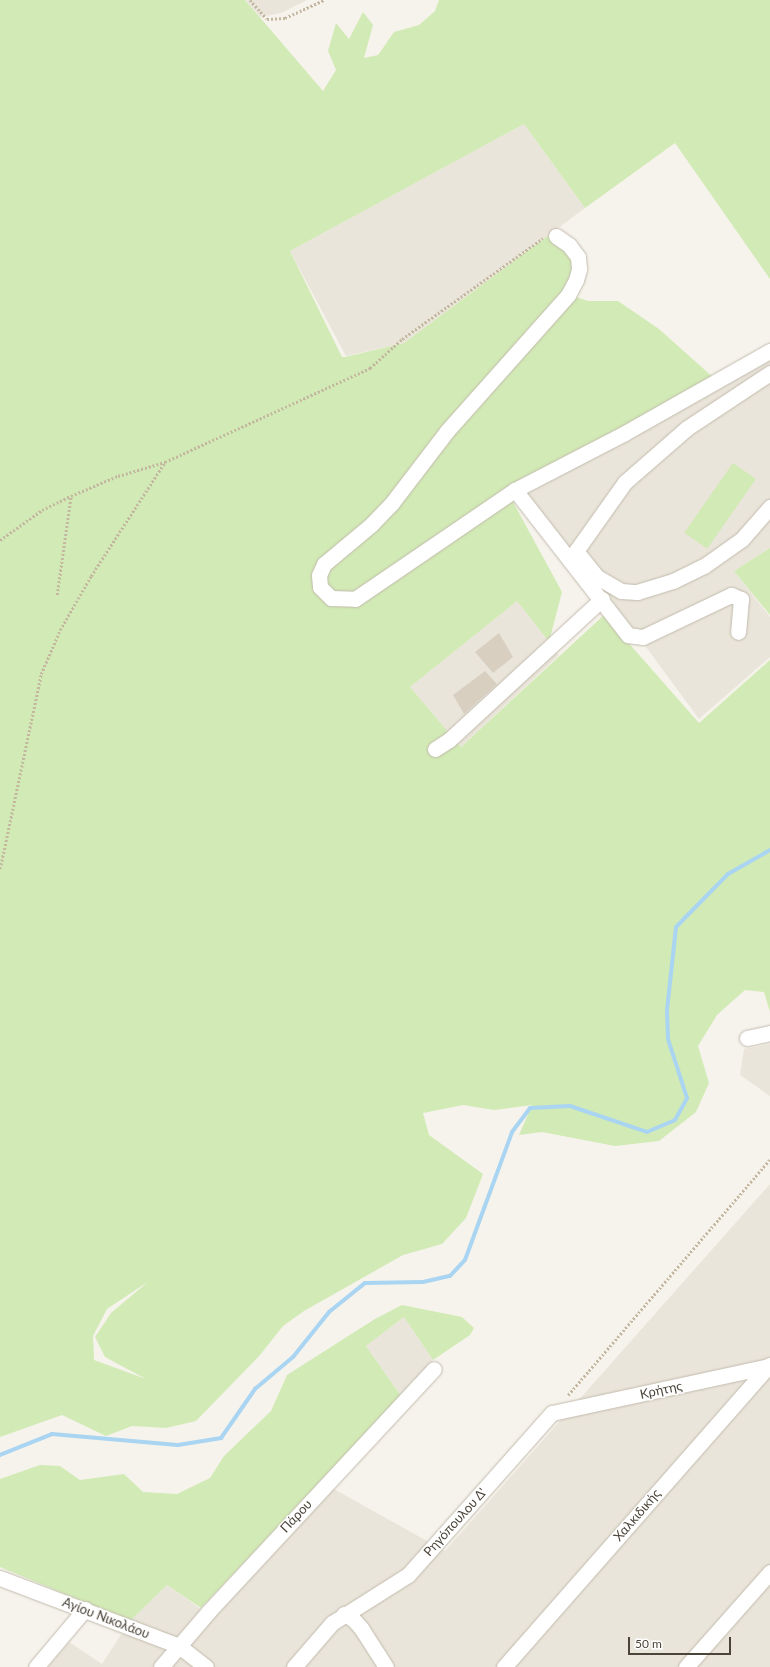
<!DOCTYPE html>
<meta charset="utf-8">
<style>
body{margin:0}
#map{position:relative;width:770px;height:1667px;overflow:hidden;background:#f6f3ec;font-family:Lato,sans-serif}
div>[style]{position:absolute}
.residential>*{inset:0;background:#eae5da}
.green>*{inset:0;background:#d2eab5;transform-origin:0 0}
.stream>*{height:4px;margin:-2px;padding:0 2px;transform-origin:2px;border-radius:2px;background:#a9d4f2}
.building>*{inset:0;background:#d8cfc1}
.path>*{height:2.5px;margin-top:-1.25px;transform-origin:0;background:repeating-linear-gradient(90deg,#c4b79f 0 2px,transparent 0 4px)}
.roads{filter:drop-shadow(0 0 1px #c2bbae) drop-shadow(0 0 1px #c2bbae)}
.minor>*{height:15px;margin:-7.5px;padding:0 7.5px;transform-origin:7.5px;border-radius:7.5px;background:#fff}
span{translate:-50% -50%;white-space:nowrap;text-align:center;line-height:1.15;-webkit-text-stroke:3px #fff;paint-order:stroke}
.street-label{font-size:13px;color:#4b4439}
.scale{position:absolute;left:628px;top:1637px;width:103px;height:18px;box-sizing:border-box;border:2px solid #4b4439;border-top:0;padding-left:5px;font-size:12px;line-height:14px;white-space:nowrap;color:#4b4439;-webkit-text-stroke:3px #fff;paint-order:stroke}
</style>
<div id="map">
<div class="residential">
<div style="clip-path:polygon(246px 0,307px 0,281px 13px,260px 17px)"></div>
<div style="clip-path:polygon(524px 124px,585px 208px,404px 343px,346px 356px,290px 251px)"></div>
<div style="clip-path:polygon(770px 350px,770px 548px,734px 571px,770px 617px,770px 657px,699px 719px,612px 601px,526px 493px,715px 379px)"></div>
<div style="clip-path:polygon(517px 601px,559px 655px,461px 747px,410px 687px)"></div>
<div style="clip-path:polygon(770px 1044px,770px 1096px,740px 1075px,744px 1049px)"></div>
<div style="clip-path:polygon(770px 1184px,770px 1667px,48px 1667px,69px 1642px,102px 1664px,130px 1621px,167px 1585px,212px 1617px,332px 1488px,445px 1551px)"></div>
<div style="clip-path:polygon(404px 1317px,433px 1360px,401px 1396px,366px 1346px)"></div>
</div>
<div class="green">
<div style="clip-path:polygon(evenodd,0 0,245px 0,323px 91px,336px 70px,328px 51px,336px 23px,349px 39px,363px 12px,373px 25px,364px 58px,378px 55px,394px 32px,419px 25px,435px 11px,439px 0,770px 0,770px 279px,675px 143px,585px 208px,524px 124px,290px 251px,342px 357px,345px 357px,404px 343px,557px 229px,584px 261px,585px 281px,576px 297px,588px 301px,618px 301px,659px 329px,715px 379px,506px 489px,562px 592px,549px 642px,517px 601px,410px 687px,461px 747px,604px 615px,699px 723px,770px 660px,770px 1012px,764px 992px,745px 990px,717px 1015px,698px 1046px,709px 1083px,696px 1112px,659px 1141px,615px 1146px,542px 1132px,519px 1135px,532px 1105px,494px 1110px,463px 1105px,423px 1113px,429px 1135px,483px 1174px,466px 1218px,442px 1244px,403px 1255px,304px 1311px,283px 1326px,260px 1355px,196px 1421px,166px 1428px,132px 1426px,106px 1436px,62px 1415px,0 1437px,0 0,149px 1281px,111px 1313px,95px 1337px,105px 1357px,146px 1379px,94px 1360px,93px 1336px,107px 1309px,149px 1281px)"></div>
<div style="left:733px;top:463px;width:28px;height:85px;rotate:35deg"></div>
<div style="clip-path:polygon(770px 548px,770px 615px,734px 571px)"></div>
<div style="clip-path:polygon(402px 1305px,462px 1317px,474px 1328px,470px 1335px,433px 1360px,404px 1317px,366px 1346px,401px 1396px,201px 1608px,167px 1585px,130px 1621px,0 1567px,0 1479px,40px 1465px,60px 1466px,80px 1480px,124px 1474px,143px 1492px,177px 1494px,210px 1478px,224px 1456px,271px 1411px,287px 1375px,375px 1319px)"></div>
</div>
<div class="stream">
<div style="left:0;top:1455px;width:56px;rotate:-22deg"></div>
<div style="left:52px;top:1434px;width:126px;rotate:5deg"></div>
<div style="left:178px;top:1445px;width:44px;rotate:-9.2deg"></div>
<div style="left:221px;top:1438px;width:60px;rotate:-55.2deg"></div>
<div style="left:255px;top:1389px;width:50px;rotate:-40.1deg"></div>
<div style="left:293px;top:1357px;width:58px;rotate:-51.3deg"></div>
<div style="left:329px;top:1312px;width:46px;rotate:-38.9deg"></div>
<div style="left:365px;top:1283px;width:58px;rotate:-1deg"></div>
<div style="left:423px;top:1282px;width:28px;rotate:-13deg"></div>
<div style="left:450px;top:1276px;width:22px;rotate:-47deg"></div>
<div style="left:465px;top:1260px;width:136px;rotate:-69.8deg"></div>
<div style="left:512px;top:1132px;width:30px;rotate:-53deg"></div>
<div style="left:530px;top:1108px;width:40px;rotate:-2.9deg"></div>
<div style="left:570px;top:1106px;width:81px;rotate:18.7deg"></div>
<div style="left:647px;top:1132px;width:30px;rotate:-23deg"></div>
<div style="left:675px;top:1120px;width:25px;rotate:-61deg"></div>
<div style="left:687px;top:1098px;width:62px;rotate:-107.9deg"></div>
<div style="left:668px;top:1039px;width:29px;rotate:-92deg"></div>
<div style="left:667px;top:1010px;width:83px;rotate:-83.8deg"></div>
<div style="left:676px;top:927px;width:74px;rotate:-45.5deg"></div>
<div style="left:728px;top:874px;width:48px;rotate:-29.7deg"></div>
</div>
<div class="building">
<div style="clip-path:polygon(499px 633px,513px 657px,493px 673px,475px 652px)"></div>
<div style="clip-path:polygon(485px 671px,497px 684px,464px 714px,453px 695px)"></div>
</div>
<div class="path">
<div style="left:250px;top:0;width:25px;rotate:48deg"></div>
<div style="left:267px;top:19px;width:18px;rotate:-3deg"></div>
<div style="left:285px;top:18px;width:43px;rotate:-24.8deg"></div>
<div style="left:0;top:540px;width:52px;rotate:-35.5deg"></div>
<div style="left:42px;top:510px;width:32px;rotate:-26deg"></div>
<div style="left:57px;top:595px;width:100px;rotate:-82deg"></div>
<div style="left:71px;top:496px;width:51px;rotate:-23.1deg"></div>
<div style="left:118px;top:476px;width:49px;rotate:-16.6deg"></div>
<div style="left:0;top:869px;width:199px;rotate:-78.1deg"></div>
<div style="left:41px;top:674px;width:48px;rotate:-66.6deg"></div>
<div style="left:60px;top:630px;width:62px;rotate:-60.1deg"></div>
<div style="left:91px;top:576px;width:136px;rotate:-57deg"></div>
<div style="left:165px;top:462px;width:226px;rotate:-24.6deg"></div>
<div style="left:370px;top:368px;width:43px;rotate:-42.2deg"></div>
<div style="left:402px;top:339px;width:173px;rotate:-35.6deg"></div>
<div style="left:568px;top:1395px;width:311px;rotate:-49.4deg"></div>
</div>
<div class="roads">
<div class="minor">
<div style="left:556px;top:236px;width:16px;rotate:35deg"></div>
<div style="left:569px;top:245px;width:15px;rotate:53deg"></div>
<div style="left:578px;top:257px;width:12px;rotate:85deg"></div>
<div style="left:579px;top:269px;width:11px;rotate:105deg"></div>
<div style="left:576px;top:280px;width:17px;rotate:118deg"></div>
<div style="left:568px;top:295px;width:182px;rotate:131.7deg"></div>
<div style="left:447px;top:431px;width:91px;rotate:127.4deg"></div>
<div style="left:392px;top:503px;width:29px;rotate:134deg"></div>
<div style="left:372px;top:524px;width:62px;rotate:140.2deg"></div>
<div style="left:324px;top:564px;width:12px;rotate:114deg"></div>
<div style="left:319px;top:575px;width:12px;rotate:85deg"></div>
<div style="left:320px;top:587px;width:16px;rotate:45deg"></div>
<div style="left:331px;top:598px;width:24px;rotate:2deg"></div>
<div style="left:355px;top:599px;width:194px;rotate:-34.3deg"></div>
<div style="left:515px;top:490px;width:122px;rotate:-27.4deg"></div>
<div style="left:623px;top:434px;width:169px;rotate:-29.5deg"></div>
<div style="left:770px;top:373px;width:100px;rotate:146.5deg"></div>
<div style="left:687px;top:428px;width:82px;rotate:138.9deg"></div>
<div style="left:625px;top:482px;width:85px;rotate:125.4deg"></div>
<div style="left:576px;top:551px;width:33px;rotate:51deg"></div>
<div style="left:597px;top:577px;width:28px;rotate:30deg"></div>
<div style="left:621px;top:591px;width:16px;rotate:4deg"></div>
<div style="left:637px;top:592px;width:38px;rotate:-17deg"></div>
<div style="left:673px;top:581px;width:34px;rotate:-26deg"></div>
<div style="left:704px;top:566px;width:47px;rotate:-35.4deg"></div>
<div style="left:742px;top:539px;width:43px;rotate:-48.8deg"></div>
<div style="left:515px;top:490px;width:184px;rotate:52.1deg"></div>
<div style="left:628px;top:635px;width:15px;rotate:8deg"></div>
<div style="left:643px;top:637px;width:98px;rotate:-25.5deg"></div>
<div style="left:731px;top:595px;width:11px;rotate:22deg"></div>
<div style="left:741px;top:599px;width:33px;rotate:95deg"></div>
<div style="left:435px;top:749px;width:17px;rotate:-33deg"></div>
<div style="left:449px;top:740px;width:208px;rotate:-42.7deg"></div>
<div style="left:747px;top:1038px;width:24px;rotate:-12deg"></div>
<div style="left:0;top:1578px;width:191px;rotate:20.8deg"></div>
<div style="left:179px;top:1646px;width:34px;rotate:38deg"></div>
<div style="left:344px;top:1614px;width:10px;rotate:29deg"></div>
<div style="left:353px;top:1619px;width:12px;rotate:48deg"></div>
<div style="left:361px;top:1628px;width:46px;rotate:57.3deg"></div>
<div style="left:36px;top:1667px;width:76px;rotate:-49.8deg"></div>
<div style="left:161px;top:1667px;width:74px;rotate:-49.4deg"></div>
<div style="left:209px;top:1611px;width:330px;rotate:-47.1deg"></div>
<div style="left:294px;top:1667px;width:58px;rotate:-49.2deg"></div>
<div style="left:332px;top:1623px;width:90px;rotate:-32.3deg"></div>
<div style="left:408px;top:1575px;width:217px;rotate:-48.4deg"></div>
<div style="left:552px;top:1413px;width:223px;rotate:-12.2deg"></div>
<div style="left:504px;top:1667px;width:402px;rotate:-48.7deg"></div>
<div style="left:686px;top:1667px;width:127px;rotate:-48.5deg"></div>
</div>
</div>
<div class="street-label">
<span style="left:661px;top:1390px;rotate:-12deg">Κρήτης</span>
<span style="left:637px;top:1515px;rotate:-49deg">Χαλκιδικής</span>
<span style="left:296px;top:1516px;rotate:-47deg">Πάρου</span>
<span style="left:455px;top:1522px;rotate:-48deg">Ρηγόπουλου Δ'</span>
<span style="left:106px;top:1618px;rotate:21deg">Αγίου Νικολάου</span>
</div>
<div class="scale">50 m</div>
</div>
